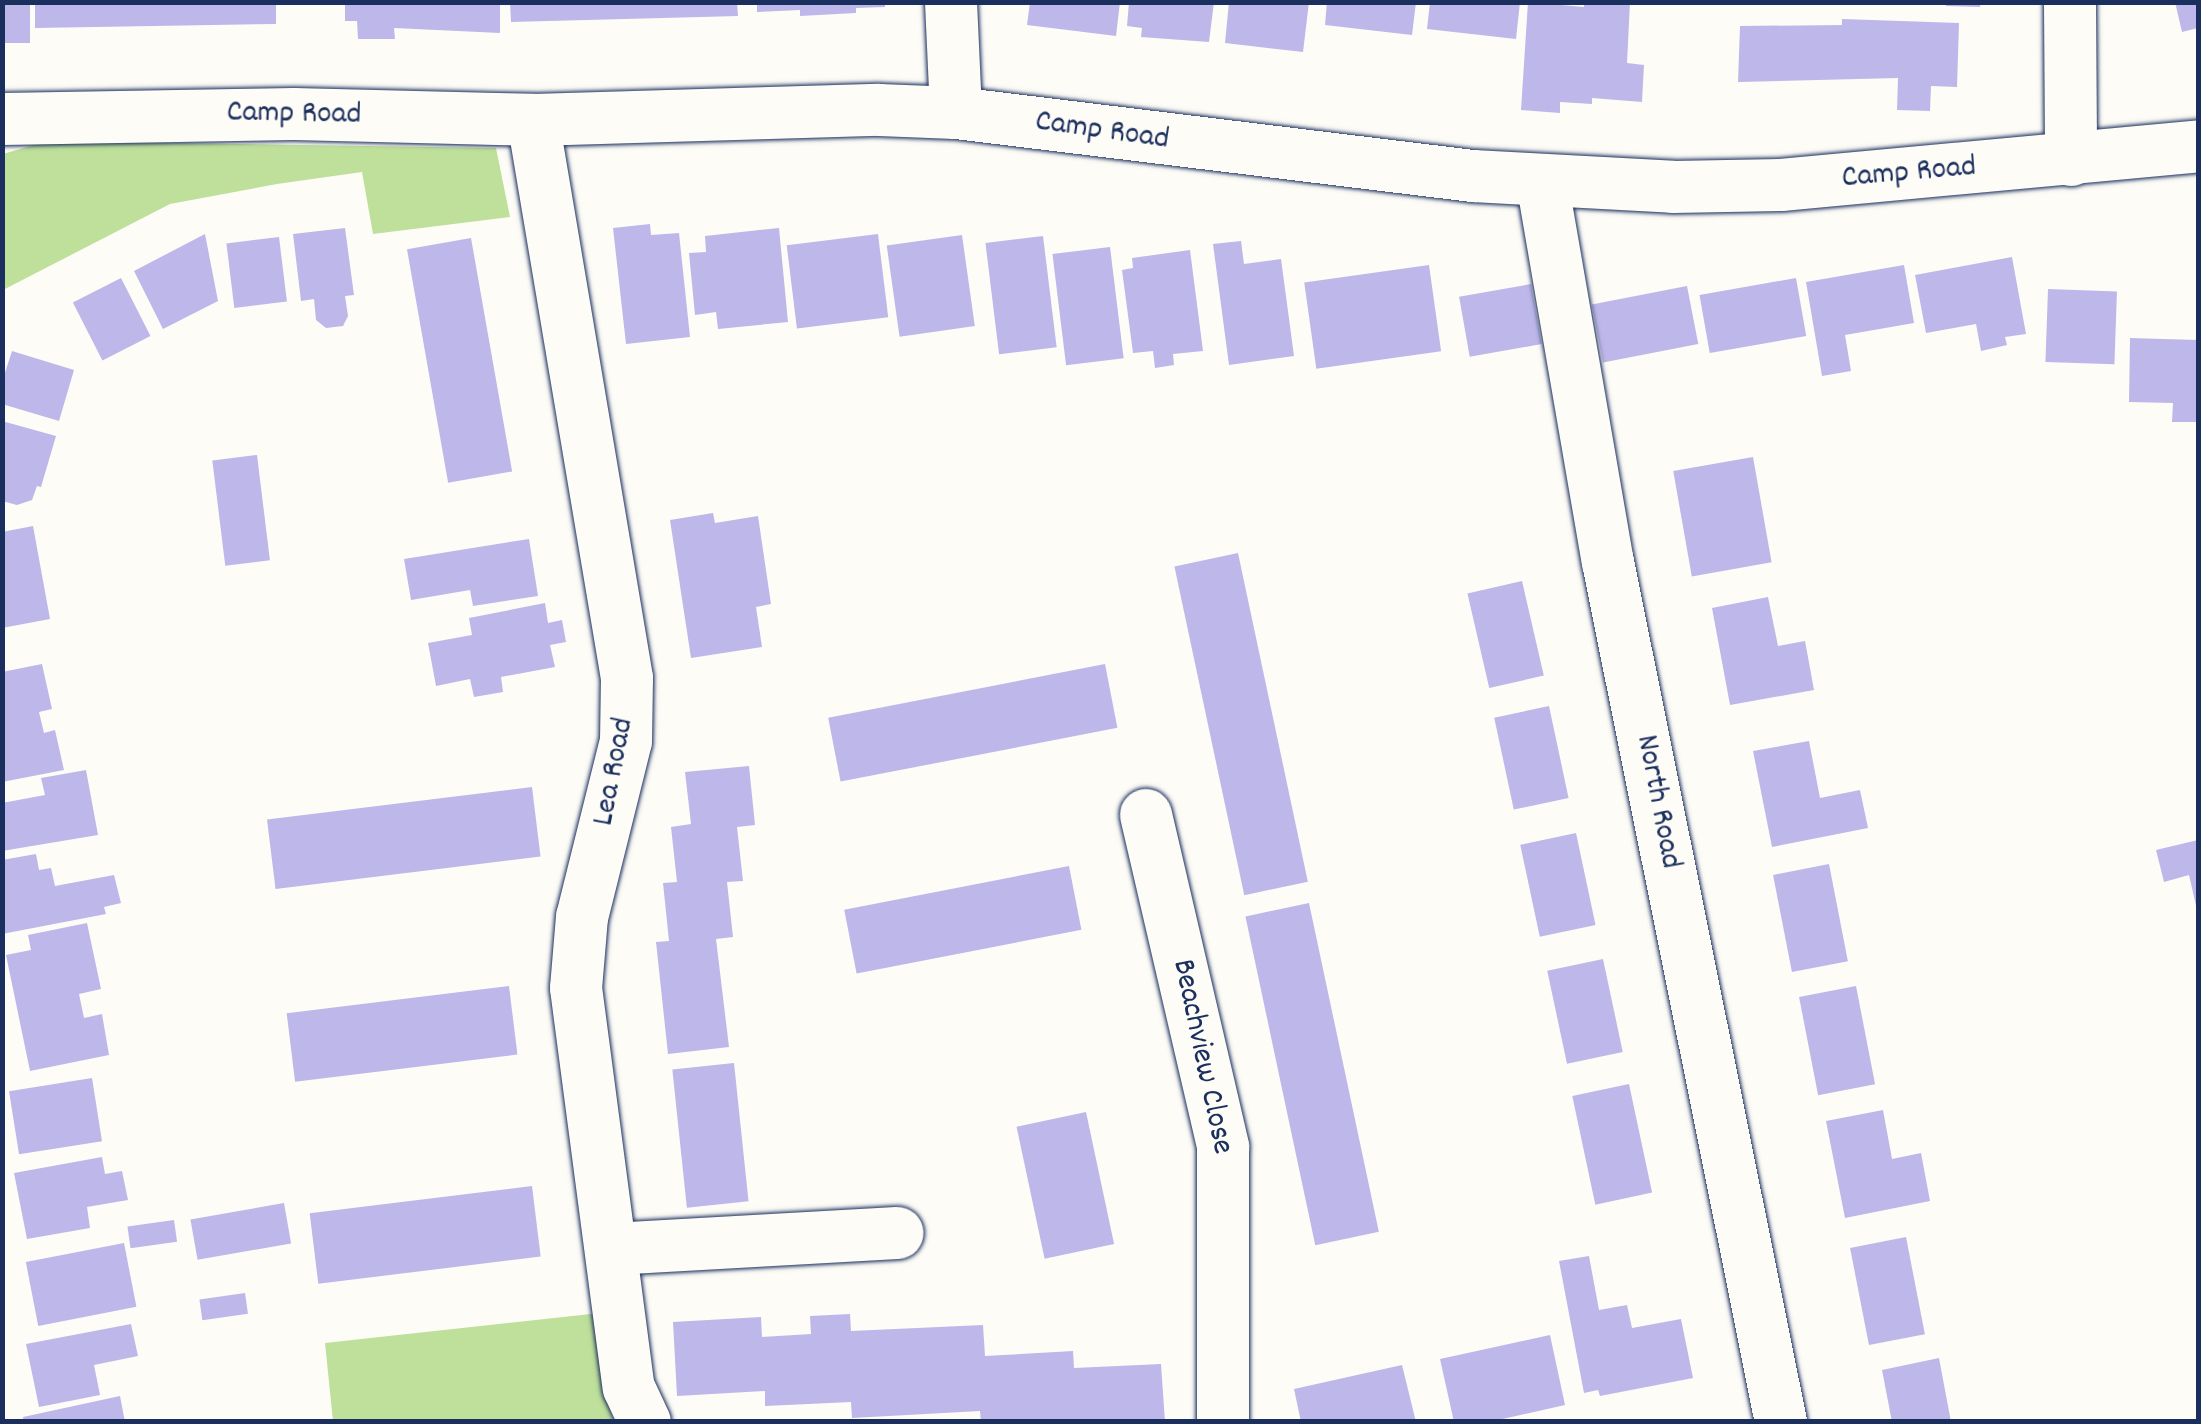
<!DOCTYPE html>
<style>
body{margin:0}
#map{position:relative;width:2201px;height:1424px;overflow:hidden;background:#fdfcf7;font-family:Dekko,sans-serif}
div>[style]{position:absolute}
.green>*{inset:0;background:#bee09a}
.building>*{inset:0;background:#beb7e9;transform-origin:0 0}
.roads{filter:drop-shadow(0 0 2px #1b2f5e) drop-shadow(0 0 2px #1b2f5e)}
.street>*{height:52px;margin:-26px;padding:0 26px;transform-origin:26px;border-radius:26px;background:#fdfcf7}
span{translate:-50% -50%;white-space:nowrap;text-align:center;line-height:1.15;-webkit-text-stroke:8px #fdfcf7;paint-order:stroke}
.street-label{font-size:32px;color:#1b2f5e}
.frame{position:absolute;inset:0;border:5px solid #1b2f5e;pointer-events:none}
</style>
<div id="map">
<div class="green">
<div style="clip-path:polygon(103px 142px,496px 148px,510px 217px,373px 234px,362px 172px,277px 184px,170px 204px,3px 290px,3px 154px,37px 144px)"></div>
<div style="clip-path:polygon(600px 1313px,606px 1400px,614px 1421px,333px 1421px,325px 1343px)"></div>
</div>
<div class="building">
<div style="left:2px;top:2px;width:28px;height:41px"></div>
<div style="clip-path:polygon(35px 2px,276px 2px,276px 24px,35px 28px)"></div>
<div style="clip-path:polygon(345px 2px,500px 2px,500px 33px,394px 28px,395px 39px,358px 39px,357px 21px,345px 21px)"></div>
<div style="clip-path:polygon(510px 2px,737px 2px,738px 16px,511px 22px)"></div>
<div style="clip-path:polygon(757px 2px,885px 2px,885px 7px,856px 8px,856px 13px,800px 16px,800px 10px,757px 12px)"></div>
<div style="clip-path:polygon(1030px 2px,1120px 2px,1116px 36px,1027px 25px)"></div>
<div style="clip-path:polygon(1129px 2px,1214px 2px,1209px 42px,1141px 37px,1142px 28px,1127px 26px)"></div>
<div style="clip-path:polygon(1229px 2px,1309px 2px,1303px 52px,1225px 43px)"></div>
<div style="clip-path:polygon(1327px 2px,1416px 2px,1412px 35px,1325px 25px)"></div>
<div style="clip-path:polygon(1430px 2px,1520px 2px,1516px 39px,1427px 29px)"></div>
<div style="clip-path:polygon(1528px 2px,1584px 7px,1584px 2px,1630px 2px,1627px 63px,1644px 65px,1642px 102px,1592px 98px,1592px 104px,1560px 102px,1560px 113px,1521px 110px)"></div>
<div style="clip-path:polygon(1946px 2px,1981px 2px,1980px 7px,1946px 6px)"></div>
<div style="clip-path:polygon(2175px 2px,2198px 2px,2198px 28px,2182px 32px)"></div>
<div style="clip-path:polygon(1842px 19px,1959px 23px,1957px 87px,1931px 86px,1930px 111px,1897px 110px,1898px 78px,1738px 82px,1740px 26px,1842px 25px)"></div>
<div style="clip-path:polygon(650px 224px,651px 235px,679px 233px,690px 337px,626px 344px,613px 228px)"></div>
<div style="clip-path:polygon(345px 228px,354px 295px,345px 296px,348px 316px,343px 326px,326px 328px,316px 320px,314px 299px,301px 301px,293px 234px)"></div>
<div style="clip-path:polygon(779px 228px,788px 322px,718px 329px,716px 312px,695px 315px,689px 253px,706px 252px,705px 236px)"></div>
<div style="clip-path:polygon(205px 234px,218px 301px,163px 329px,134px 271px)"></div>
<div style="left:878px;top:234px;width:84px;height:92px;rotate:83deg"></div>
<div style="left:962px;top:235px;width:92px;height:76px;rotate:82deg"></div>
<div style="left:1043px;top:236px;width:112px;height:58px;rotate:83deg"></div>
<div style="left:279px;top:237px;width:65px;height:53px;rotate:83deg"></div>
<div style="left:471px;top:238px;width:237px;height:65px;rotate:80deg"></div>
<div style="clip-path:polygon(1241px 241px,1244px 264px,1281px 259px,1294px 356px,1229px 365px,1213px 244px)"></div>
<div style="left:1110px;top:247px;width:112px;height:58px;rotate:83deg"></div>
<div style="clip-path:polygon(1190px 250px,1203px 351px,1173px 354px,1174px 365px,1155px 368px,1153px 351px,1133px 353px,1122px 270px,1133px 268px,1132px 258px)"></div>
<div style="clip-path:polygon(2012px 257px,2026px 334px,2005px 337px,2007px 345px,1981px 351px,1976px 324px,1926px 333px,1915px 275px)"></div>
<div style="left:1429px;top:265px;width:87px;height:126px;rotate:82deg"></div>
<div style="clip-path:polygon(1904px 265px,1914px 323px,1845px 335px,1851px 371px,1822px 376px,1806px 282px)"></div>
<div style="left:121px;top:278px;width:65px;height:54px;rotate:63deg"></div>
<div style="left:1796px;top:278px;width:59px;height:98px;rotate:80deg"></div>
<div style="left:1531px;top:284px;width:61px;height:73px;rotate:80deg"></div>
<div style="left:1687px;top:286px;width:59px;height:97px;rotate:79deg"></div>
<div style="left:2048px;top:289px;width:69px;height:73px;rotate:2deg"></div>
<div style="clip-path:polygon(2130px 338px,2198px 340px,2198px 422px,2172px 422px,2173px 403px,2129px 402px)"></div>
<div style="clip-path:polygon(12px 351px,74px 370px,59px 421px,2px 404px,2px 382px)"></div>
<div style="clip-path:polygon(2px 421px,56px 436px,41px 487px,37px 486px,32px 500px,17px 505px,2px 501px)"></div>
<div style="left:257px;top:455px;width:106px;height:45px;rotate:83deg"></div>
<div style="left:1753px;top:457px;width:107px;height:81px;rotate:80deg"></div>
<div style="clip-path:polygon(713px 513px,715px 523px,758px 516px,771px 604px,756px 607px,762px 647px,691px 658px,670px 520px)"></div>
<div style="clip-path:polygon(33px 526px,50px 619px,2px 628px,2px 532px)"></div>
<div style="clip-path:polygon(529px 539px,538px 596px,473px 606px,470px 590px,411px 600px,404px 559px)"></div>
<div style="left:1238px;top:553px;width:336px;height:65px;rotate:78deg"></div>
<div style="left:1522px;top:581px;width:97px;height:56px;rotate:77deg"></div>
<div style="clip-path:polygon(1768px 597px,1778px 646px,1805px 641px,1814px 690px,1730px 705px,1712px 608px)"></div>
<div style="clip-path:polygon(545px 603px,548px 623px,562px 620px,566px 642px,550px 645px,555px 667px,501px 677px,503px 692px,474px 697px,470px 679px,436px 686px,428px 643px,472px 635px,469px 618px)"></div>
<div style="clip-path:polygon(42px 664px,52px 709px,39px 712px,44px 733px,55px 730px,64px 770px,2px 782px,2px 672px)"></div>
<div style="left:1105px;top:664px;width:65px;height:282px;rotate:79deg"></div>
<div style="left:1549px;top:706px;width:94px;height:56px;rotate:78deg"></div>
<div style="clip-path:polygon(1809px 741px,1820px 798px,1860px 790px,1868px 828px,1772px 847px,1753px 751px)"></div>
<div style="clip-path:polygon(749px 766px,755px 825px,737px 827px,743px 881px,727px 882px,733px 937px,716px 939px,729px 1047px,668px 1054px,656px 942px,669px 941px,663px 883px,677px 882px,671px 827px,691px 824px,685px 772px)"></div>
<div style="clip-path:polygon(86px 770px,98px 835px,2px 851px,2px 803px,45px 795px,41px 778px)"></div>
<div style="left:532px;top:787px;width:70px;height:267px;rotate:83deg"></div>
<div style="left:1576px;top:833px;width:94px;height:57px;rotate:78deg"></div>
<div style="clip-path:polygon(2198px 840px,2198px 910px,2197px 910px,2189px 875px,2164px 882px,2156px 850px)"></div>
<div style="clip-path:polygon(36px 854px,39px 870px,51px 868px,55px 886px,114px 875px,121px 903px,104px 907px,106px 914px,2px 934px,2px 860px)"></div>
<div style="left:1829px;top:864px;width:99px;height:57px;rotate:79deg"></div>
<div style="left:1069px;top:866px;width:65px;height:229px;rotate:79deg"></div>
<div style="left:1309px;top:903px;width:336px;height:65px;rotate:78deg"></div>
<div style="clip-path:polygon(87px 923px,101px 989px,79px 994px,84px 1018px,102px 1014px,109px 1055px,30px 1071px,6px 955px,31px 950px,28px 935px)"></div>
<div style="left:1603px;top:959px;width:95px;height:57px;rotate:78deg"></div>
<div style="left:509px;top:986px;width:69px;height:224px;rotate:83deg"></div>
<div style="left:1856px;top:986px;width:100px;height:58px;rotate:79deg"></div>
<div style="left:734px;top:1063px;width:139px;height:62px;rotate:84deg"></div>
<div style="left:92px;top:1078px;width:64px;height:84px;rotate:81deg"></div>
<div style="left:1629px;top:1084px;width:111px;height:58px;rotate:78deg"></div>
<div style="clip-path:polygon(1883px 1110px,1892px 1159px,1921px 1153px,1930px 1201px,1845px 1218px,1826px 1121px)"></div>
<div style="left:1086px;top:1112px;width:135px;height:71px;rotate:78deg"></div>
<div style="clip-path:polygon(102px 1157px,105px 1174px,122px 1171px,128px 1200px,87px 1207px,90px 1228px,27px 1239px,14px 1173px)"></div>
<div style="left:532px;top:1186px;width:71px;height:224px;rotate:83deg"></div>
<div style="left:284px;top:1203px;width:41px;height:95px;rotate:80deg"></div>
<div style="left:174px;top:1220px;width:22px;height:47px;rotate:82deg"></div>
<div style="left:1906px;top:1237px;width:99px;height:57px;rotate:79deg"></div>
<div style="left:124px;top:1243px;width:65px;height:100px;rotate:79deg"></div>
<div style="clip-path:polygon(1589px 1256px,1599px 1310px,1627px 1305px,1632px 1328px,1681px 1319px,1693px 1378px,1600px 1396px,1598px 1390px,1584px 1393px,1559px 1261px)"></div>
<div style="left:245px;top:1293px;width:21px;height:46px;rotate:82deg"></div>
<div style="clip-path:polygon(850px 1314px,851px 1331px,983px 1325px,985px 1356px,1073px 1351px,1074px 1368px,1161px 1364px,1165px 1422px,981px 1422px,980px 1411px,852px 1418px,851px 1402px,765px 1406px,765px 1391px,677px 1396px,673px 1322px,761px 1317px,762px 1337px,811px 1334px,810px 1316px)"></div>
<div style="clip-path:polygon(131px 1324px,138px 1356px,94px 1365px,100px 1395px,39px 1407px,26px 1344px)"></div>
<div style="clip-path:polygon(1550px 1335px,1565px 1405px,1489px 1422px,1454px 1422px,1440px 1359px)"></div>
<div style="clip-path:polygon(1939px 1358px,1951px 1422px,1892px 1422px,1882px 1370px)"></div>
<div style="clip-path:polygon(1402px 1365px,1416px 1422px,1301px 1422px,1294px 1389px)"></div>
<div style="clip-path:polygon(120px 1396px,125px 1422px,24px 1422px,23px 1417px)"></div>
</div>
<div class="roads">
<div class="street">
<div style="left:951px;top:2px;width:111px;rotate:87.4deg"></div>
<div style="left:2070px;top:2px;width:158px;rotate:89.6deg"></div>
<div style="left:2px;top:119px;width:292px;rotate:-1deg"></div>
<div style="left:294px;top:114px;width:239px;rotate:1.4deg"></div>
<div style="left:533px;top:120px;width:346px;rotate:-1.7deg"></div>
<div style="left:879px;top:110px;width:77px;rotate:2.2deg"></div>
<div style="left:956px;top:113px;width:521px;rotate:6.95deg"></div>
<div style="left:1473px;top:176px;width:200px;rotate:3.1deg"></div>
<div style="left:1673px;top:187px;width:108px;rotate:-1.1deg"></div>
<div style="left:1781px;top:185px;width:419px;rotate:-5.3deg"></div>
<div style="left:533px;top:120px;width:566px;rotate:80.44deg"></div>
<div style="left:627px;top:678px;width:63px;rotate:90.9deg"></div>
<div style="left:626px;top:741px;width:181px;rotate:104deg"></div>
<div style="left:582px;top:917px;width:71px;rotate:94.8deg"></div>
<div style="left:576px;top:988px;width:403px;rotate:82.5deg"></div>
<div style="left:629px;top:1388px;width:38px;rotate:65deg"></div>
<div style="left:1542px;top:181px;width:387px;rotate:80.2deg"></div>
<div style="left:1608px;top:562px;width:877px;rotate:78.63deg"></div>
<div style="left:1146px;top:815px;width:341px;rotate:76.9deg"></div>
<div style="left:1223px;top:1147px;width:275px;rotate:90deg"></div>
<div style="left:611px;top:1249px;width:287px;rotate:-3.2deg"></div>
</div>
</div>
<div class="street-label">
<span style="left:294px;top:115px;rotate:1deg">Camp Road</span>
<span style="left:1102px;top:132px;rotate:8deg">Camp Road</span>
<span style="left:1909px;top:174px;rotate:-5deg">Camp Road</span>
<span style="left:615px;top:772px;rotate:-79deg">Lea Road</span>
<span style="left:1657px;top:802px;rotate:79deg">North Road</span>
<span style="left:1201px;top:1057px;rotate:78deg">Beachview Close</span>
</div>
<div class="frame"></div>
</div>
